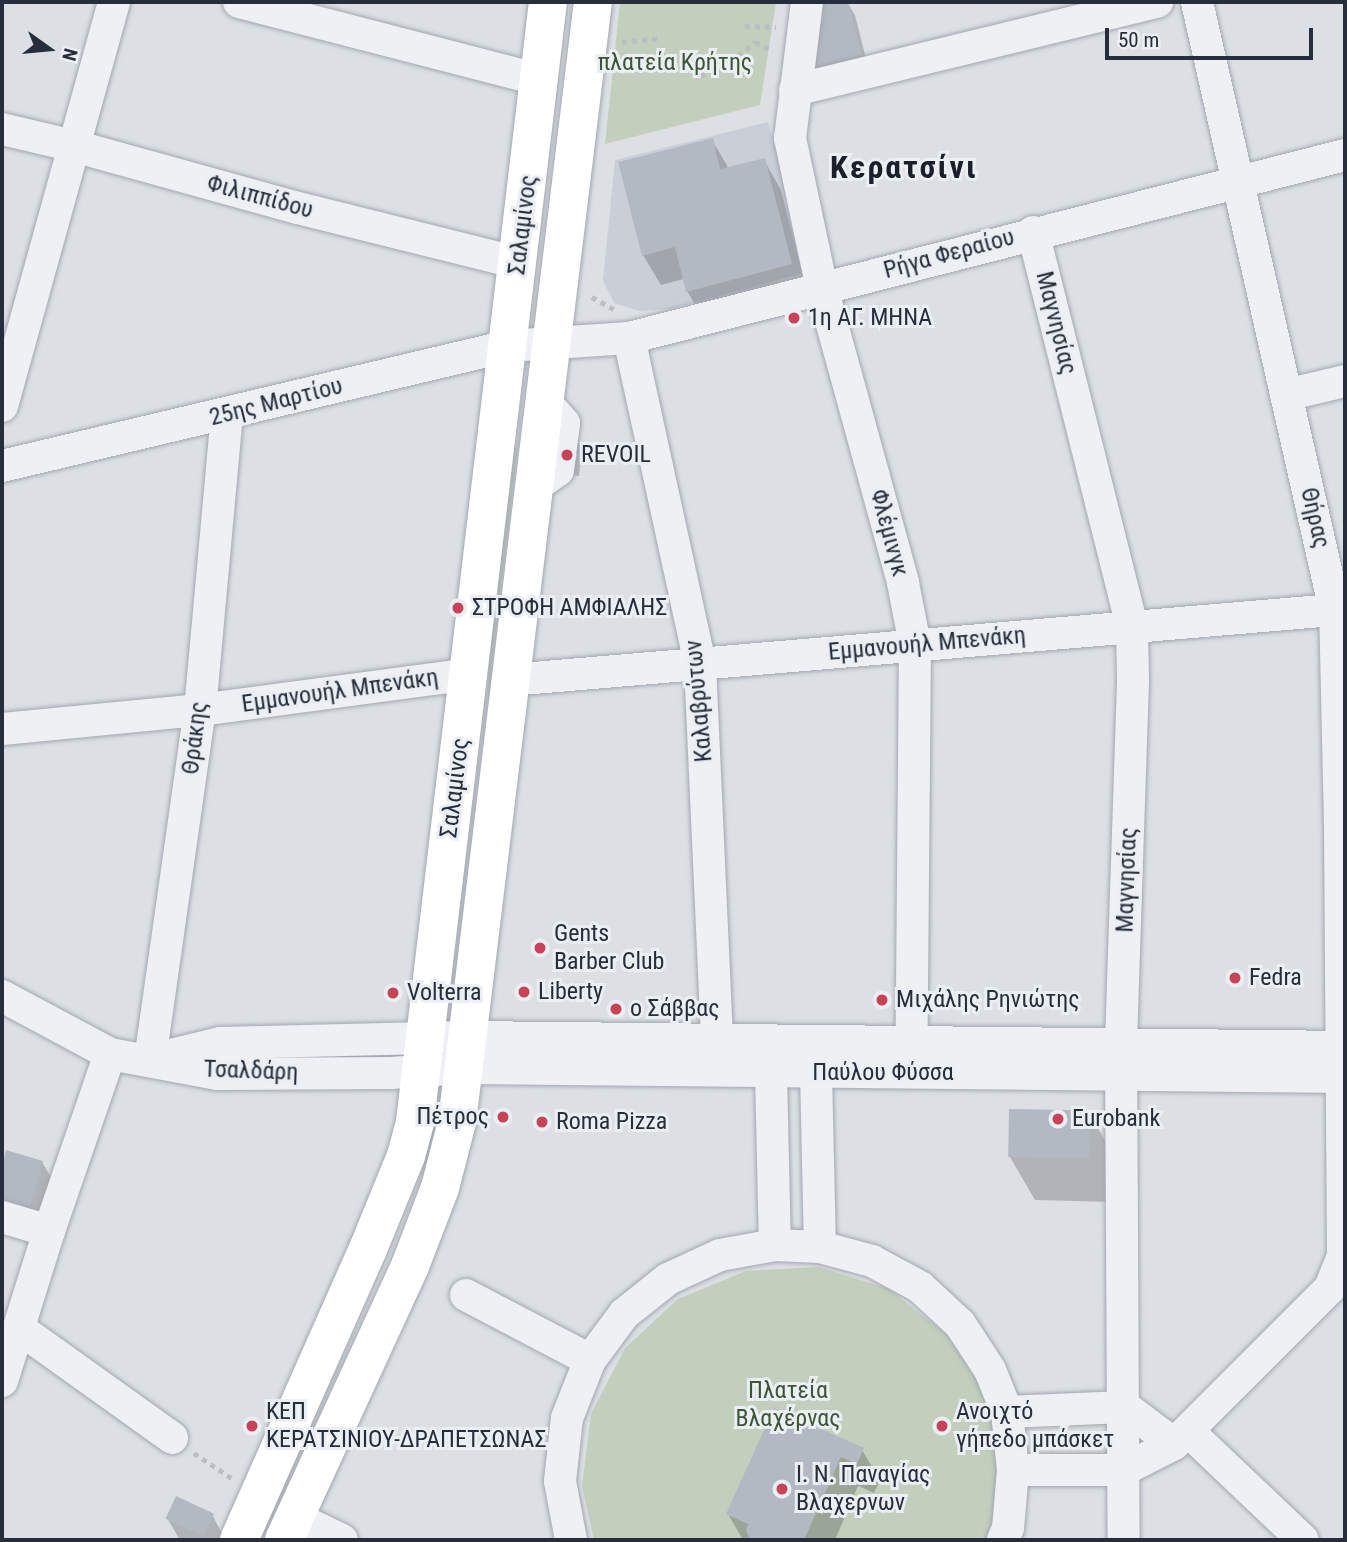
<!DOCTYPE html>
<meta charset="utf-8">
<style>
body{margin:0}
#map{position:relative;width:1347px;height:1542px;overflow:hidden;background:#dce0e5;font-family:"Roboto Condensed",sans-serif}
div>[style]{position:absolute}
.built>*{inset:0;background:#cacfd7}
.green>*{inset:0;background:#c2cfbd}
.shadow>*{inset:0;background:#0003}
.building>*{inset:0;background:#b3b9c2;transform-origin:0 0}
.path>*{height:4.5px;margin-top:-2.25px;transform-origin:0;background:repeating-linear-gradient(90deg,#babec4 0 5px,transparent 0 10px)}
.roads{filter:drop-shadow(0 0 2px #a2a7af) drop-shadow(0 0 2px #a2a7af)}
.minor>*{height:32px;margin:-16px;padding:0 16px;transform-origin:16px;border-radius:16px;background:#eef0f4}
.major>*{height:38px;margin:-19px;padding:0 19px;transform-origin:19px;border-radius:19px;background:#fff}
.dots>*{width:19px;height:19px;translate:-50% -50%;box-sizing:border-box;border:4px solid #ebeef3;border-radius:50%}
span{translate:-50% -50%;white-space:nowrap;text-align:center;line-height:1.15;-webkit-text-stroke:6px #ebeef3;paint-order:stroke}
.park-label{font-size:24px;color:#3b5634}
.street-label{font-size:24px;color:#262e3b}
.poi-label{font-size:24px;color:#262e3b}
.left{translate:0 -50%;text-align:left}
.right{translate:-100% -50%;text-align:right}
.district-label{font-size:32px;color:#191f2b;font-weight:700;letter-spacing:2px}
.frame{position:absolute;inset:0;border:4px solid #262e3b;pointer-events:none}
.north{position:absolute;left:14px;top:14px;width:70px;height:70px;-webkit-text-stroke:5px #ebeef3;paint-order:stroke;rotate:105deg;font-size:19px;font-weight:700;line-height:28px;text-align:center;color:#262e3b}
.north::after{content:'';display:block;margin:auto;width:24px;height:32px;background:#262e3b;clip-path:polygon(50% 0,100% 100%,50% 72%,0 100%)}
.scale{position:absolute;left:1105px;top:28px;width:208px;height:32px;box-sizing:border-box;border:4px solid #262e3b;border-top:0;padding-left:9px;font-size:21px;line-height:24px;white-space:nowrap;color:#262e3b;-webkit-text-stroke:5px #ebeef3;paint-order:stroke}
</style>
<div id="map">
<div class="built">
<div style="clip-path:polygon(768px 122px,810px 271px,672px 309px,639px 311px,614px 303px,603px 281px,615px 160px)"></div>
</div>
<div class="green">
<div style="clip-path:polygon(620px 2px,776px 2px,760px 105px,605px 144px)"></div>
<div style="clip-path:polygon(518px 447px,493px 656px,493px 755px,489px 762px,488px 659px,514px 448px)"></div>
<div style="clip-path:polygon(819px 1267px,889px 1289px,946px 1334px,982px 1388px,1000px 1452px,997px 1518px,989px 1540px,594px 1540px,582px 1486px,591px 1414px,625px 1348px,678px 1299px,746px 1271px)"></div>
</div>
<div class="shadow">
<div style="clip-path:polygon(820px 2px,847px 2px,855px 15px,869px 71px,822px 80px,813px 65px)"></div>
<div style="clip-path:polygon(712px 140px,729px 169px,764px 160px,781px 190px,808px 294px,705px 321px,687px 291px,684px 279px,661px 285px,643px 255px)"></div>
<div style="clip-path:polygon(551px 439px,578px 442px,582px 449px,579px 476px,551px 472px)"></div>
<div style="clip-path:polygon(1089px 1113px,1114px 1156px,1114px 1202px,1035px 1200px,1010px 1157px)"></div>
<div style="clip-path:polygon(7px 1153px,42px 1162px,51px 1177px,37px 1225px,2px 1213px,2px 1173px)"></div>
<div style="clip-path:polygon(775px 1410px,862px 1450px,880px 1480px,874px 1493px,858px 1486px,835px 1540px,743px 1540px,728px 1514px)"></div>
<div style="clip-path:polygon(213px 1516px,225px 1540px,180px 1540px,167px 1518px)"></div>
</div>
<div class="building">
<div style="clip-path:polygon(818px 2px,848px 2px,862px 56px,812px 66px)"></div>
<div style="clip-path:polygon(713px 138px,720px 169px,765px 158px,792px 264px,686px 292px,675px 247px,642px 256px,618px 162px)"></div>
<div style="left:1009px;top:1109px;width:81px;height:48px;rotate:1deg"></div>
<div style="clip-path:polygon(6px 1150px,43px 1161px,29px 1210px,2px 1203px,2px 1166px)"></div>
<div style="clip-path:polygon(774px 1408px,864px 1448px,857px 1464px,841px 1457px,804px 1540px,750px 1540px,746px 1530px,748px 1524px,726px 1514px)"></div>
<div style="left:176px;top:1496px;width:42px;height:25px;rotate:25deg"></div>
</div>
<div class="path">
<div style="left:745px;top:26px;width:31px;rotate:2deg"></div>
<div style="left:622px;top:42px;width:40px;rotate:-5.7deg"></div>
<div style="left:700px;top:75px;width:24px;rotate:-15deg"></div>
<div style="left:723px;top:69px;width:42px;rotate:-40.2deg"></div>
<div style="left:755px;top:42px;width:19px;rotate:25deg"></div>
<div style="left:592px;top:297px;width:25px;rotate:29deg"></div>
<div style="left:194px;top:1453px;width:47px;rotate:33.7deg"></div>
</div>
<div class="roads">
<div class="minor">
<div style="left:239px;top:2px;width:311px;rotate:14.5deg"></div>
<div style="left:807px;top:2px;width:137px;rotate:97.1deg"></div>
<div style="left:790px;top:138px;width:153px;rotate:78deg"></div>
<div style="left:822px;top:288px;width:306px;rotate:74.6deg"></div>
<div style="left:903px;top:583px;width:63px;rotate:79deg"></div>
<div style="left:915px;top:645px;width:417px;rotate:90.5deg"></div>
<div style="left:795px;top:90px;width:373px;rotate:-13.7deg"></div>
<div style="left:2px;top:129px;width:74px;rotate:13.3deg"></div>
<div style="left:74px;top:146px;width:232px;rotate:15.5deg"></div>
<div style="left:298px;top:208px;width:228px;rotate:14deg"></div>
<div style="left:1033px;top:232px;width:407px;rotate:75.9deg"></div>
<div style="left:1132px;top:627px;width:54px;rotate:88.9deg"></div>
<div style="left:1133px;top:681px;width:365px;rotate:91.9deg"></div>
<div style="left:1121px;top:1046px;width:494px;rotate:89.7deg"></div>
<div style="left:629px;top:338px;width:334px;rotate:77.7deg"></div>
<div style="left:700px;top:664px;width:396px;rotate:87.4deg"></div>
<div style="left:1286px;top:395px;width:61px;rotate:-13.3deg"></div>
<div style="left:2px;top:406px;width:419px;rotate:-74.5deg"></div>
<div style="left:2px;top:466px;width:520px;rotate:-13.34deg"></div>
<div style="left:508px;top:346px;width:121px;rotate:-3.8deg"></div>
<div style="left:629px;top:338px;width:739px;rotate:-14.34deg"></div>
<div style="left:534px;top:487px;width:29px;rotate:-35deg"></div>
<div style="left:558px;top:470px;width:47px;rotate:-82.7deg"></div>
<div style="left:564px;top:423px;width:30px;rotate:-132deg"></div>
<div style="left:510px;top:680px;width:838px;rotate:-4.86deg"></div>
<div style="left:2px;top:729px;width:199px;rotate:-5.5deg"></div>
<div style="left:200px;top:710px;width:271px;rotate:-7.6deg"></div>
<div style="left:2px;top:996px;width:123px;rotate:28.2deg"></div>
<div style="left:110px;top:1054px;width:109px;rotate:10.6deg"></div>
<div style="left:217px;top:1074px;width:174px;rotate:-0.3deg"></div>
<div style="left:391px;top:1073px;width:73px;rotate:-3.9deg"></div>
<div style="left:464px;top:1068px;width:881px;rotate:0.59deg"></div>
<div style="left:158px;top:1058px;width:65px;rotate:-13.4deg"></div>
<div style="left:221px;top:1043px;width:247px;rotate:-1.4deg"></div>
<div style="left:468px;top:1037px;width:877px;rotate:0.65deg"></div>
<div style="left:150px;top:1060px;width:354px;rotate:-81.9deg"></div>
<div style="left:200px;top:710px;width:298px;rotate:-84.8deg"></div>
<div style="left:771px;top:1073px;width:172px;rotate:88.7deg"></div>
<div style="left:816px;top:1073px;width:174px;rotate:88.7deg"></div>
<div style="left:2px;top:1217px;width:49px;rotate:16.6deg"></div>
<div style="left:466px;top:1295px;width:140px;rotate:27.7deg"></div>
<div style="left:20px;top:1329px;width:187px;rotate:35.6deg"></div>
<div style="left:2px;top:1381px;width:157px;rotate:-72.6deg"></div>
<div style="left:49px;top:1231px;width:187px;rotate:-71deg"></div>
<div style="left:1007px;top:1412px;width:118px;rotate:-2.4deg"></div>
<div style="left:1125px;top:1407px;width:61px;rotate:37.1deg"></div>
<div style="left:1188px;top:1431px;width:158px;rotate:43.5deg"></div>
<div style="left:1013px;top:1470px;width:110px"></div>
<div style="left:1123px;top:1470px;width:57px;rotate:-27deg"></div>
<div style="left:1174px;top:1444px;width:221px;rotate:-45deg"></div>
<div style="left:1330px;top:1288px;width:35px;rotate:-68deg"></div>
<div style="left:1343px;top:1255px;width:429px;rotate:-90.4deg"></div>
<div style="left:1340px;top:826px;width:216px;rotate:-91.3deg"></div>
<div style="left:1335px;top:610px;width:623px;rotate:-102.79deg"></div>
<div style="left:294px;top:1517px;width:53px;rotate:25.6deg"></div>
<div style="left:571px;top:1540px;width:60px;rotate:-100.6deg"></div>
<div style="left:560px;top:1481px;width:63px;rotate:-83.7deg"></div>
<div style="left:567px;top:1418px;width:62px;rotate:-68.4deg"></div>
<div style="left:590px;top:1360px;width:57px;rotate:-53.5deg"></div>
<div style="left:624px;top:1314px;width:56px;rotate:-38.5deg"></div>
<div style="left:668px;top:1279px;width:57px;rotate:-24.8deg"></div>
<div style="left:720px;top:1255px;width:56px;rotate:-10.3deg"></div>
<div style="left:775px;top:1245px;width:45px;rotate:2.5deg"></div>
<div style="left:820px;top:1247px;width:54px;rotate:15.1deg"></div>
<div style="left:872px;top:1261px;width:55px;rotate:28.4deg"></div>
<div style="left:920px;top:1287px;width:54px;rotate:42.8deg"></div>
<div style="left:960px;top:1324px;width:55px;rotate:56.9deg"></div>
<div style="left:990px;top:1370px;width:45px;rotate:68deg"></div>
<div style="left:1007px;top:1412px;width:58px;rotate:84.1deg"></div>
<div style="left:1013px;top:1470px;width:58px;rotate:94.9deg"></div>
<div style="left:1008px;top:1528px;width:13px;rotate:113deg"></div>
</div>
<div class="major">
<div style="left:239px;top:1540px;width:318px;rotate:-66.1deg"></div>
<div style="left:368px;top:1249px;width:100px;rotate:-67.8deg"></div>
<div style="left:406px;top:1156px;width:35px;rotate:-75deg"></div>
<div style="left:415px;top:1122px;width:1128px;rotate:-83.23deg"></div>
<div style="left:284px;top:1540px;width:302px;rotate:-65.3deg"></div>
<div style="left:410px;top:1266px;width:84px;rotate:-69deg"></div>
<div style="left:440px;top:1188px;width:68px;rotate:-75.6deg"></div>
<div style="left:457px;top:1122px;width:1128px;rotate:-83.08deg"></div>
</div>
</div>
<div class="dots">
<div style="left:794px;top:318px;background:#c74458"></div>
<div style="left:567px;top:455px;background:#c74458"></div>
<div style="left:458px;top:608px;background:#c74458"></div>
<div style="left:540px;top:948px;background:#c74458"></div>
<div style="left:1235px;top:978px;background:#c74458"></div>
<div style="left:524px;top:992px;background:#c74458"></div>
<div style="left:393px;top:993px;background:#c74458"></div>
<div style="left:882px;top:1000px;background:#c74458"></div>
<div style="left:616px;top:1009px;background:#c74458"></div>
<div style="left:503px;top:1117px;background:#c74458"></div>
<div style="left:1058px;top:1119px;background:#c74458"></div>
<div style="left:542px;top:1122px;background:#c74458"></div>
<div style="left:252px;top:1426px;background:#c74458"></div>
<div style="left:942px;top:1426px;background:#c74458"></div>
<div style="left:782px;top:1489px;background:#c74458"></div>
</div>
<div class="park-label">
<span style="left:675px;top:63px">πλατεία Κρήτης</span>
<span style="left:788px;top:1405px">Πλατεία<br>Βλαχέρνας</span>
</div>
<div class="street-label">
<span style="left:260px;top:197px;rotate:15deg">Φιλιππίδου</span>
<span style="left:523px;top:225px;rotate:-83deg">Σαλαμίνος</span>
<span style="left:949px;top:254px;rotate:-15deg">Ρήγα Φεραίου</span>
<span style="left:1056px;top:323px;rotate:76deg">Μαγνησίας</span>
<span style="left:276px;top:402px;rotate:-14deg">25ης Μαρτίου</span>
<span style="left:1315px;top:518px;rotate:77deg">Θήρας</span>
<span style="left:889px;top:533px;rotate:75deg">Φλέμινγκ</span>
<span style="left:927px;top:644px;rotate:-5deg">Εμμανουήλ Μπενάκη</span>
<span style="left:340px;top:691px;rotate:-8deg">Εμμανουήλ Μπενάκη</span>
<span style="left:699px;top:701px;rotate:-95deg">Καλαβρύτων</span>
<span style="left:195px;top:738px;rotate:-83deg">Θράκης</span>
<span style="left:455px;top:788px;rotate:-83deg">Σαλαμίνος</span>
<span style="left:1127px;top:880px;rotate:-88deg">Μαγνησίας</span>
<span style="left:251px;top:1071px;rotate:2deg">Τσαλδάρη</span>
<span style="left:883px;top:1073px">Παύλου Φύσσα</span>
</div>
<div class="poi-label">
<span class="left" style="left:808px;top:318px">1η ΑΓ. ΜΗΝΑ</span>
<span class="left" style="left:581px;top:455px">REVOIL</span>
<span class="left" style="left:472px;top:608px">ΣΤΡΟΦΗ ΑΜΦΙΑΛΗΣ</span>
<span class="left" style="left:554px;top:948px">Gents<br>Barber Club</span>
<span class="left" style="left:1249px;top:978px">Fedra</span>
<span class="left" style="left:538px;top:992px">Liberty</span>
<span class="left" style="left:407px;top:993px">Volterra</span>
<span class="left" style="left:896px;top:1000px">Μιχάλης Ρηνιώτης</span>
<span class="left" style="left:630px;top:1009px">ο Σάββας</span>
<span class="right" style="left:489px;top:1117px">Πέτρος</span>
<span class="left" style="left:1072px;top:1119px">Eurobank</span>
<span class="left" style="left:556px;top:1122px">Roma Pizza</span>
<span class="left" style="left:266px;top:1426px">ΚΕΠ<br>ΚΕΡΑΤΣΙΝΙΟΥ-ΔΡΑΠΕΤΣΩΝΑΣ</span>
<span class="left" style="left:956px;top:1426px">Ανοιχτό<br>γήπεδο μπάσκετ</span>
<span class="left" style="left:796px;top:1489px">Ι. Ν. Παναγίας<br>Βλαχερνων</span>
</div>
<div class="district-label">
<span style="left:904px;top:167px">Κερατσίνι</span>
</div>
<div class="frame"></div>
<div class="north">N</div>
<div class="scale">50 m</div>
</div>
